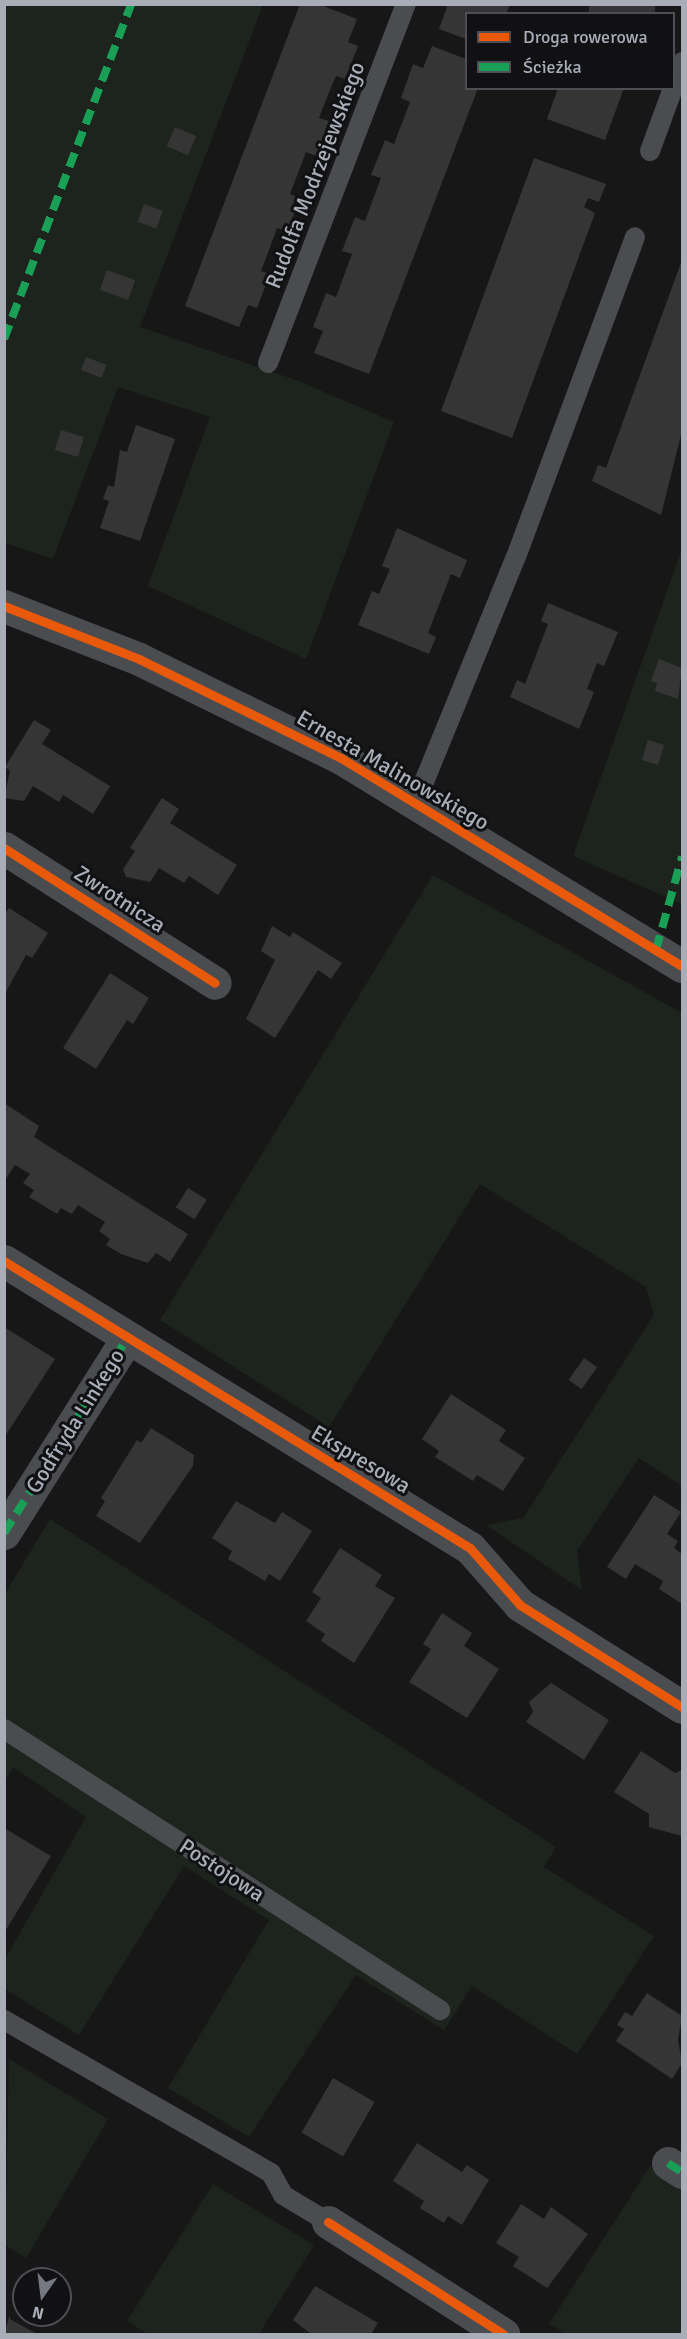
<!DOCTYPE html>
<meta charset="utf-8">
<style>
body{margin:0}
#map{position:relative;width:687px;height:2339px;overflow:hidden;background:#171717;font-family:Signika,sans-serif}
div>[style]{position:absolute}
.green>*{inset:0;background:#1d241e}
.building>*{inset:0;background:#353536;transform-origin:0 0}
.service>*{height:20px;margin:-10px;padding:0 10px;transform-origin:10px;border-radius:10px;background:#4b4c50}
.minor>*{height:33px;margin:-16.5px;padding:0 16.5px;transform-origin:16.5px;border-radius:16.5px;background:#4b4c50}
.quiet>*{height:8px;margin-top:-4px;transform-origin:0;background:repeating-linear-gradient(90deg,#1a9f57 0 15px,transparent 0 23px)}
.cycleway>*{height:9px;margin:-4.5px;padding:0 4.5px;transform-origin:4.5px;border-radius:4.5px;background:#e8590c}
span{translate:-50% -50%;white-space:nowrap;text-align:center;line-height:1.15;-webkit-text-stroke:6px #111113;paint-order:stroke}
.street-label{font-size:22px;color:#a8adb8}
.frame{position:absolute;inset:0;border:6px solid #a8adb8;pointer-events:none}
.legend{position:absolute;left:465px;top:12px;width:210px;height:78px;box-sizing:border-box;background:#111113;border:2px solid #4d4f55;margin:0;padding:8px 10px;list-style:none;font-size:18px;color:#a8adb8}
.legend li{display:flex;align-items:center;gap:12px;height:30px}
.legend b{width:30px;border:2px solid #4d4f55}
.north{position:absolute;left:12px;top:2267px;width:60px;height:60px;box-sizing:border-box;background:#111113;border:2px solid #4d4f55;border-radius:50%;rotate:194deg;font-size:16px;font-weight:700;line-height:24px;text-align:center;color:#a8adb8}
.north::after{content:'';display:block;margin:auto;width:21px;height:27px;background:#757880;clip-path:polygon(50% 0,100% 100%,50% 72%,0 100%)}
</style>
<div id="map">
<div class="green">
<div style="clip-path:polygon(5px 5px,263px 5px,140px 327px,296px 380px,394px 422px,306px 659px,148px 586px,210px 417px,118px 387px,53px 559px,5px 543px)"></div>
<div style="clip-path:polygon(682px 549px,682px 904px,573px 856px)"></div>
<div style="clip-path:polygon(433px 875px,682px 1013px,682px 1486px,639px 1458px,577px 1551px,582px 1590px,486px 1525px,523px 1518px,654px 1315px,646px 1287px,480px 1184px,329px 1427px,160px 1320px)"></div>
<div style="clip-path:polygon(50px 1519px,556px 1847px,544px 1867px,654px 1936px,577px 2054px,472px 1986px,444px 2030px,356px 1975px,249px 2137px,168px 2088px,269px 1920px,184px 1866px,79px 2035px,5px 1989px,4px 1961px,86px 1817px,13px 1767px,5px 1781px,5px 1594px)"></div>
<div style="clip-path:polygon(9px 2059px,108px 2119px,26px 2258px,5px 2245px)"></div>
<div style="clip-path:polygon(650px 2166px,682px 2191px,682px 2334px,566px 2334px,549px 2324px)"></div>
<div style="clip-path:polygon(213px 2184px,314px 2245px,259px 2334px,148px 2334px,127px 2321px)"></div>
</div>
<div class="building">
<div style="clip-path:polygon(300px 4px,318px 4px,357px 19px,348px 42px,358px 46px,345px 79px,336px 76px,327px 97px,319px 118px,329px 121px,316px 156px,306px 152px,290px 194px,300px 198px,287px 232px,277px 228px,269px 250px,261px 271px,270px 274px,257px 308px,248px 305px,239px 327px,185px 306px)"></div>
<div style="clip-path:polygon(440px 4px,510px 4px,506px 14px,466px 14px,466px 39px,439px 29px,447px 7px)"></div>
<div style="left:589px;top:4px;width:66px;height:10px"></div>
<div style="clip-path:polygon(432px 46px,466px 59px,466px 88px,478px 88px,369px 374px,314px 353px,323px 331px,313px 327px,326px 293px,336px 297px,352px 254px,342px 251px,355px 217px,365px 221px,381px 178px,371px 175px,385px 140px,394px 144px,410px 102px,401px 98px,413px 64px,423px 68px)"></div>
<div style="clip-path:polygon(558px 88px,624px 88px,605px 140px,547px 119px)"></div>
<div style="left:175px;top:127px;width:23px;height:21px;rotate:23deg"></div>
<div style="clip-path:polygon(534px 158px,606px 184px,599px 202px,588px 198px,584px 207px,595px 213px,512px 438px,441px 411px)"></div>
<div style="left:144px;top:204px;width:20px;height:19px;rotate:20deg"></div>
<div style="clip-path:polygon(682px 260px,682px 431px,661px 515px,592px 481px,598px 465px,606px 468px)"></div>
<div style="left:107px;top:270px;width:30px;height:21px;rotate:20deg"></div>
<div style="left:86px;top:357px;width:22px;height:14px;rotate:21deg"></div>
<div style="clip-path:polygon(136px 425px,175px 439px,140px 541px,100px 528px,109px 501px,103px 499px,108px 485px,114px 487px,120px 450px,127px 452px)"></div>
<div style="left:61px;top:430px;width:24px;height:21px;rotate:17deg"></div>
<div style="clip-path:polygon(397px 528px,467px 560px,460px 578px,451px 574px,428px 633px,436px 637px,429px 654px,358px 625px,372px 591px,379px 594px,390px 569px,382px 566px)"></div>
<div style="clip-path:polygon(548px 603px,618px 632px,604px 666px,597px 663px,587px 689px,594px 692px,579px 729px,510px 697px,517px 680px,525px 684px,548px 624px,541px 621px)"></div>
<div style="clip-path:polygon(659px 659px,682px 668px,678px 699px,655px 691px,657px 683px,651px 681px)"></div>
<div style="clip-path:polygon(34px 720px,51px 730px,42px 744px,110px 786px,93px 814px,63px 795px,59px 802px,33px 786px,24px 801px,4px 798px,10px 771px,5px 767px)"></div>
<div style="left:648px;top:740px;width:17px;height:21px;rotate:17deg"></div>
<div style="clip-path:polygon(162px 798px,179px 809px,170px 823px,237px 865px,218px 895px,189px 876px,184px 883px,159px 868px,150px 882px,126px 877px,123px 869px,135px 851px,130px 848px)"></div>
<div style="clip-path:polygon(9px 908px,48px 933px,32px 958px,26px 955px,6px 992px,4px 915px)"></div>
<div style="clip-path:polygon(272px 926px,290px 937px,293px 932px,342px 963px,331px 979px,318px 970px,275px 1038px,246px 1019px,275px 960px,261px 951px)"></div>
<div style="clip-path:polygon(110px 973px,149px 998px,133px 1024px,127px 1020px,96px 1069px,63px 1048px)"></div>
<div style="clip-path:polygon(4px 1103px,39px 1126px,34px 1137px,188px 1234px,170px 1262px,156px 1253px,148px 1263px,121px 1254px,106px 1245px,110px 1239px,99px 1231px,105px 1222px,92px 1214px,78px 1205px,72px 1214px,61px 1208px,57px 1214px,29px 1197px,34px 1190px,23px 1183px,30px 1174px,15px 1165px,4px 1182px)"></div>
<div style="left:188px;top:1188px;width:22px;height:23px;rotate:32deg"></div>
<div style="clip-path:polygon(4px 1327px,55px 1359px,4px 1438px)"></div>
<div style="left:584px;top:1358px;width:16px;height:27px;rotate:35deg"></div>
<div style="clip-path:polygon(451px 1394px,506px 1430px,499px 1441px,525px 1458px,503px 1491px,477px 1475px,473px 1481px,435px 1457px,439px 1451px,422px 1439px)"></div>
<div style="clip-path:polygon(151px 1428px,194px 1455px,193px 1466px,140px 1543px,96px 1516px,105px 1501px,101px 1498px,137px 1440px,141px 1443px)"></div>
<div style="clip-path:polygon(654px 1495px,681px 1512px,667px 1534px,678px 1541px,674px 1548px,682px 1554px,682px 1604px,659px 1589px,663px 1581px,635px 1564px,626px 1579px,607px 1567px)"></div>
<div style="clip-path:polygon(236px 1501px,275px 1523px,282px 1512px,312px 1531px,280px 1581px,269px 1574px,265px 1581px,228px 1559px,232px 1551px,212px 1538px)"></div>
<div style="clip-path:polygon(340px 1548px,382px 1575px,375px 1586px,395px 1598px,354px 1663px,321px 1641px,325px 1634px,306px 1621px,321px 1598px,312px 1592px)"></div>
<div style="clip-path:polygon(442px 1613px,472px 1633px,464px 1646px,499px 1669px,467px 1718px,409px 1682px,431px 1649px,423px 1644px)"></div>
<div style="clip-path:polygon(551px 1683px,609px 1720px,584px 1760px,526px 1722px,533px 1712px,529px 1702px)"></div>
<div style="clip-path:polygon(641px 1751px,675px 1773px,682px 1770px,682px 1836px,649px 1827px,649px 1814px,614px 1792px)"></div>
<div style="clip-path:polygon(4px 1828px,51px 1856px,4px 1933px)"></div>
<div style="clip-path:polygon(647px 1993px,682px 2016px,678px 2040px,682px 2063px,672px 2079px,616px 2041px,624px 2029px,617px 2025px,625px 2012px,632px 2016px)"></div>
<div style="left:333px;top:2078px;width:48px;height:63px;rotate:30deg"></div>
<div style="clip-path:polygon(417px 2143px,462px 2172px,467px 2165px,489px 2180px,462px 2225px,448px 2216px,444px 2223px,420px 2208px,424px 2201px,393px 2181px)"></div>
<div style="clip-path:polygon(521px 2204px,544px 2219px,551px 2207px,588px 2234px,547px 2288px,513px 2266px,519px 2257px,496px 2243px)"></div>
<div style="clip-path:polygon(315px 2286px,378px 2323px,371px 2334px,311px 2334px,293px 2320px)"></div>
<div style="clip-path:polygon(10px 2314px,10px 2319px,37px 2334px,4px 2334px)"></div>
</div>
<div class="service">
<div style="left:674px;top:87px;width:26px;rotate:-72deg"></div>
<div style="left:650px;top:151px;width:67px;rotate:-69.9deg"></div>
<div style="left:268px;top:363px;width:385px;rotate:-69deg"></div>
<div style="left:415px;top:804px;width:267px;rotate:-67.8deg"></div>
<div style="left:516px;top:557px;width:341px;rotate:-69.6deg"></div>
<div style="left:4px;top:1729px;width:519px;rotate:32.8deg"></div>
<div style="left:4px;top:2020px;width:308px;rotate:29.8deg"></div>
<div style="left:271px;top:2173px;width:25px;rotate:61deg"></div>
<div style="left:283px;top:2195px;width:52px;rotate:31deg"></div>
</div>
<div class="minor">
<div style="left:4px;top:606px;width:145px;rotate:21.4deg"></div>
<div style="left:139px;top:659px;width:225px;rotate:26.1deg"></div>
<div style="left:341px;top:758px;width:399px;rotate:31.4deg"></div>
<div style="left:4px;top:848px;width:250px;rotate:32.6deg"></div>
<div style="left:4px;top:1261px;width:547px;rotate:31.63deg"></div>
<div style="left:470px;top:1548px;width:76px;rotate:48.7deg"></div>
<div style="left:520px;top:1605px;width:191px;rotate:32.2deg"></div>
<div style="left:4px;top:1533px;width:228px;rotate:-57.7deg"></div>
<div style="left:668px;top:2163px;width:17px;rotate:33deg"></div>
<div style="left:328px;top:2222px;width:208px;rotate:32.6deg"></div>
</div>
<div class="quiet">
<div style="left:4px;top:339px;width:358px;rotate:-69.2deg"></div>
<div style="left:656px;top:950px;width:97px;rotate:-74.4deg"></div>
<div style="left:4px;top:1533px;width:228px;rotate:-57.7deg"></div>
<div style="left:668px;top:2163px;width:17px;rotate:33deg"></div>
</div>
<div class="cycleway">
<div style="left:4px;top:606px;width:145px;rotate:21.4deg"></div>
<div style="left:139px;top:659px;width:225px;rotate:26.1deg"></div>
<div style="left:341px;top:758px;width:399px;rotate:31.4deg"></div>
<div style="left:4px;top:848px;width:250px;rotate:32.6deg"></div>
<div style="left:4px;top:1261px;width:547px;rotate:31.63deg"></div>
<div style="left:470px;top:1548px;width:76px;rotate:48.7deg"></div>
<div style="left:520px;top:1605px;width:191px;rotate:32.2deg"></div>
<div style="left:328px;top:2222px;width:208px;rotate:32.6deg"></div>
</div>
<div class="street-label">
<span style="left:315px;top:175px;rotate:-69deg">Rudolfa Modrzejewskiego</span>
<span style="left:393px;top:770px;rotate:30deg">Ernesta Malinowskiego</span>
<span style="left:120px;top:899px;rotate:33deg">Zwrotnicza</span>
<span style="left:75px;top:1421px;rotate:-58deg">Godfryda Linkego</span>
<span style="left:361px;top:1459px;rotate:31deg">Ekspresowa</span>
<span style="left:222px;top:1870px;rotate:33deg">Postojowa</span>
</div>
<div class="frame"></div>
<ul class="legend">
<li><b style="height:8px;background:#e8590c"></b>Droga rowerowa</li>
<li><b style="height:8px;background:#1a9f57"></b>Ścieżka</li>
</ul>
<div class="north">N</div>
</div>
